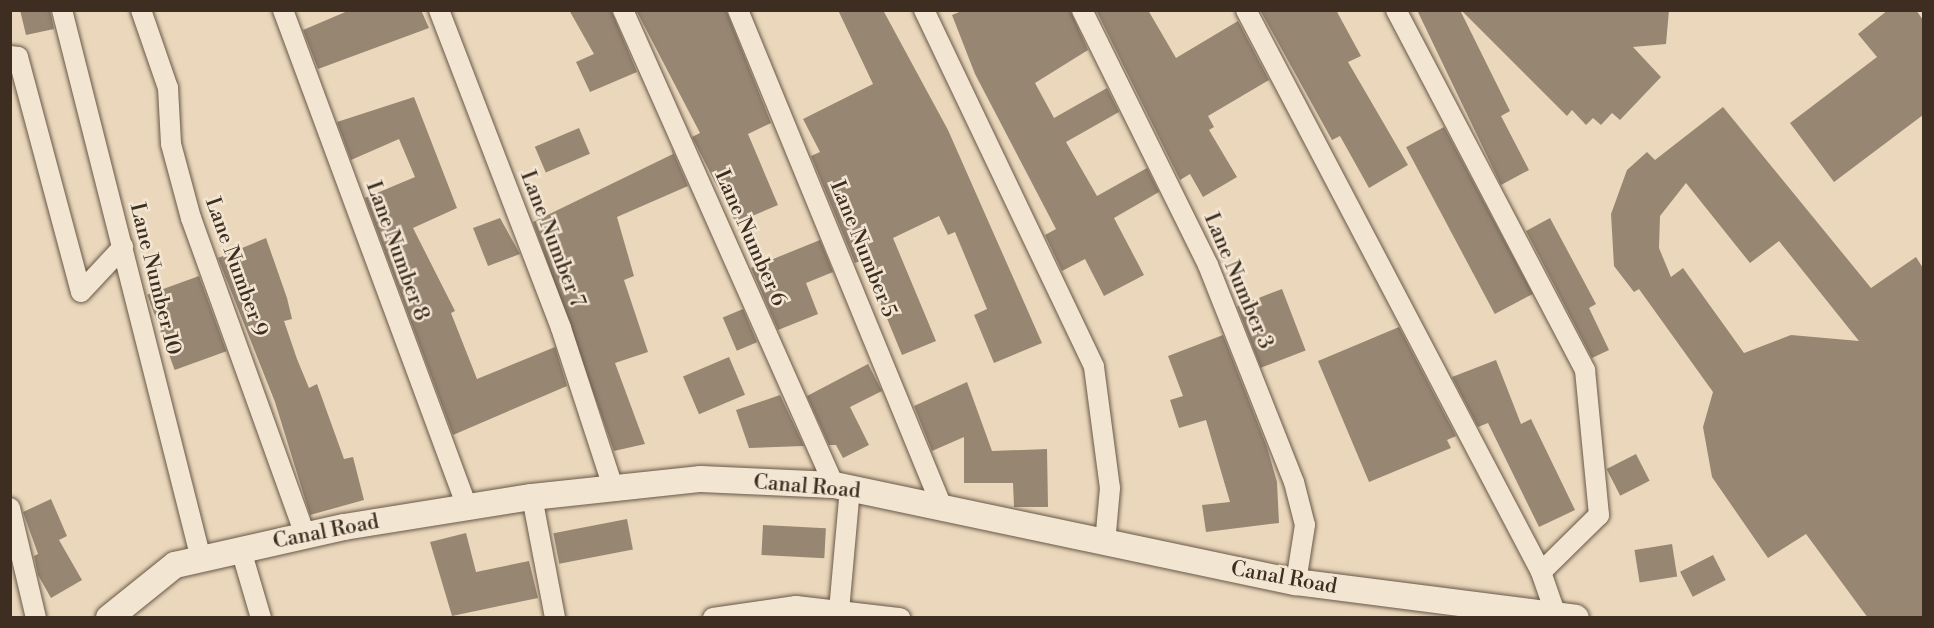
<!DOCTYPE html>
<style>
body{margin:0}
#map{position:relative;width:1934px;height:628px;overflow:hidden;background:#ebd8bc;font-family:"Libre Bodoni",serif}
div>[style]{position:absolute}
.building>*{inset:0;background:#978672;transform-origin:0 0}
.roads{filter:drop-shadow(0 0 2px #685848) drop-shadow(0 0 2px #685848)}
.minor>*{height:20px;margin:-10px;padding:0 10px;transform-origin:10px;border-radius:10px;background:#f2e6d3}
.tertiary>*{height:26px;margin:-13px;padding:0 13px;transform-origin:13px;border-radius:13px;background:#f2e6d3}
span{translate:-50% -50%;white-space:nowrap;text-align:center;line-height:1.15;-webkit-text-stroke:5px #f2e6d3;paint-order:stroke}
.street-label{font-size:21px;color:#3d2e21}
.frame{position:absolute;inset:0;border:12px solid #3d2e21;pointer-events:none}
</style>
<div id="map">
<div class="building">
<div style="clip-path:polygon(20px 10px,50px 10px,54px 29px,26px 35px)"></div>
<div style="clip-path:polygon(350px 10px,421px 10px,429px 28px,318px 69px,303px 30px)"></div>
<div style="clip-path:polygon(569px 10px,611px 10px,637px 72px,590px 92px,576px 62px,594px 54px)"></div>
<div style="clip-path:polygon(636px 10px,726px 10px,771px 123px,748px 134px,778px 205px,736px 223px,692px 137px,700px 133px)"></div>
<div style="clip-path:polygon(838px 10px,883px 10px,948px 130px,1042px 343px,994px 363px,974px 315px,987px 309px,955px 232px,948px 235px,939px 216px,893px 238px,936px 341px,902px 355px,863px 260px,855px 263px,811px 156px,820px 152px,803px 119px,873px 84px)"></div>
<div style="clip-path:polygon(964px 10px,1070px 10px,1088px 50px,1035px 83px,1054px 118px,1107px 88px,1119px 112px,1066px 142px,1097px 196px,1147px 168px,1159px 192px,1114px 218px,1144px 275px,1104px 296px,1085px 259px,1062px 271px,1045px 235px,1056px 229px,975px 74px,952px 15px)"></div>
<div style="clip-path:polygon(1096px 10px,1148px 10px,1176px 58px,1238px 21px,1269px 80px,1208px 116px,1214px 127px,1209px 130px,1237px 177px,1203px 197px,1190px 174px,1180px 180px)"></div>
<div style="clip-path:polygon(1260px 10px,1336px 10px,1361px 56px,1348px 62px,1408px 165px,1369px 188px,1340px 136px,1332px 140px)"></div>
<div style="clip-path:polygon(1417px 10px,1460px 10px,1510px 111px,1501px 116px,1529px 170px,1501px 185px)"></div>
<div style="clip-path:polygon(1461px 10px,1669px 10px,1666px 44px,1633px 47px,1661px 77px,1620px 120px,1612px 113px,1601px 125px,1593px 118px,1586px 125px,1572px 110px,1567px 116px)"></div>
<div style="clip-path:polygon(1888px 10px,1916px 10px,1923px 20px,1923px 115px,1834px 182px,1790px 123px,1877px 57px,1858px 34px)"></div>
<div style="clip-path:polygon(414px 97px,457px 208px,413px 228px,455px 311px,451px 313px,477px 379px,555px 347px,567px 386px,453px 435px,365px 198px,415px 177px,399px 139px,351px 160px,337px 122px)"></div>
<div style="clip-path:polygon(evenodd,1723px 107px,1871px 288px,1916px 257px,1923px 268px,1923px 618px,1868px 618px,1806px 534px,1768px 558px,1712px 477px,1703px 427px,1713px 392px,1639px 289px,1634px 292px,1614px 266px,1611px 214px,1627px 170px,1647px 152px,1655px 160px,1723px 107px,1686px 183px,1750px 263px,1779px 241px,1859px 341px,1791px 335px,1744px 353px,1683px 268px,1671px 277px,1659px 248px,1660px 216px,1686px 183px)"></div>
<div style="left:1444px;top:127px;width:189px;height:43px;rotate:62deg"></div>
<div style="left:579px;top:128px;width:28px;height:48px;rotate:67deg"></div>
<div style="clip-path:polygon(671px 147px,688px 186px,617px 217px,634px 276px,624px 280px,648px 352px,615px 363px,645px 444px,614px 451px,533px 222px,673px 154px)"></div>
<div style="clip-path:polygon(500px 218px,520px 254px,488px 266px,473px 228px)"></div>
<div style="clip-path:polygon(1550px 218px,1596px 304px,1589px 308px,1609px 350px,1592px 358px,1526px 231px)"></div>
<div style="clip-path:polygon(266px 238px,287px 298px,292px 319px,284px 321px,297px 359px,309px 388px,317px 384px,344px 459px,353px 457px,364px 500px,310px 515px,275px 402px,218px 258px)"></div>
<div style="clip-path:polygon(820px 240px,833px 272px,806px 283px,818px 314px,778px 330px,751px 268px)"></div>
<div style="left:199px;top:276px;width:80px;height:55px;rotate:70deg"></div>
<div style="left:1282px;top:289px;width:66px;height:48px;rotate:69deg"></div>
<div style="left:743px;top:309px;width:36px;height:22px;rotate:67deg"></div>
<div style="clip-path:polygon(1399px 327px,1456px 436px,1447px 440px,1451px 448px,1369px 482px,1318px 361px)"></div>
<div style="clip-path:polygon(1223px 335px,1267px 447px,1277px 482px,1279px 523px,1206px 532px,1202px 505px,1230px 502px,1206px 420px,1179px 428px,1170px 400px,1183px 396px,1168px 356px)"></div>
<div style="left:729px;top:357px;width:41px;height:50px;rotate:67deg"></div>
<div style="clip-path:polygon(1496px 360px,1521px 424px,1531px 419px,1575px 510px,1539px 527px,1488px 423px,1478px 427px,1452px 377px)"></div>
<div style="clip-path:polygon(868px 364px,882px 391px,850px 407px,869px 445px,843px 458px,836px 445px,829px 445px,807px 396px)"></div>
<div style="clip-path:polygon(967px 382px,992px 451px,1047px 449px,1048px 507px,1014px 507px,1013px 483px,964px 483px,964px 437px,932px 451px,914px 406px)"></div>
<div style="clip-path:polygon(780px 395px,804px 446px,749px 448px,736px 410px)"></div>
<div style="left:1636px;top:454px;width:30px;height:33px;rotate:63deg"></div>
<div style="clip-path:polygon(51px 499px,67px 536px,59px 540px,82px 580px,51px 598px,38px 575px,34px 556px,38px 554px,23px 512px)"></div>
<div style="left:627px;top:519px;width:31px;height:75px;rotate:79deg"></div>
<div style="left:763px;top:525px;width:63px;height:30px;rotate:3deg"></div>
<div style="clip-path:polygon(466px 533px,476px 572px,529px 561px,538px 598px,452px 616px,430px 542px)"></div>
<div style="left:1672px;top:544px;width:33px;height:38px;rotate:81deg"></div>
<div style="left:1713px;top:555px;width:28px;height:37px;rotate:63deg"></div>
</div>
<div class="roads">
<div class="minor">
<div style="left:62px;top:10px;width:566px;rotate:75.79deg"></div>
<div style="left:141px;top:10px;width:83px;rotate:70.9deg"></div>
<div style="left:168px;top:88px;width:56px;rotate:86.9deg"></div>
<div style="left:171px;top:144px;width:77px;rotate:74.9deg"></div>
<div style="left:191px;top:218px;width:337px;rotate:70.2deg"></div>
<div style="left:283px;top:10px;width:530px;rotate:69.68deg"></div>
<div style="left:439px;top:10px;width:341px;rotate:69deg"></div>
<div style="left:561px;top:328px;width:167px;rotate:71.9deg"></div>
<div style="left:623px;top:10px;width:520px;rotate:66.05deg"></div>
<div style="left:738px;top:10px;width:537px;rotate:67.68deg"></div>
<div style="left:924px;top:10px;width:395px;rotate:64.5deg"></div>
<div style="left:1094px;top:367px;width:122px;rotate:82.5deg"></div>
<div style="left:1110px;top:488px;width:55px;rotate:95.2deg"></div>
<div style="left:1082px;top:10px;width:284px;rotate:63.7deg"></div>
<div style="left:1208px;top:265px;width:233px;rotate:68.4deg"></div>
<div style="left:1294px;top:482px;width:44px;rotate:75.7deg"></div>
<div style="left:1305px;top:525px;width:58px;rotate:99deg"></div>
<div style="left:1246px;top:10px;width:635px;rotate:62.3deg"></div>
<div style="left:1541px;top:572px;width:46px;rotate:70.8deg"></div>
<div style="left:1396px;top:10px;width:407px;rotate:62.3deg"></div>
<div style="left:1585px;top:370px;width:146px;rotate:84.5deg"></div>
<div style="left:1599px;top:515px;width:81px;rotate:135.5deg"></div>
<div style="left:10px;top:56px;width:8px;rotate:7deg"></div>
<div style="left:18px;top:57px;width:243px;rotate:75deg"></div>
<div style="left:81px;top:292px;width:62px;rotate:-47deg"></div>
<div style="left:532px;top:497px;width:123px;rotate:79.2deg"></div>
<div style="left:10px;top:508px;width:113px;rotate:76.7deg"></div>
<div style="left:241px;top:550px;width:71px;rotate:73.6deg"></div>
<div style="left:839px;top:611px;width:123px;rotate:-84.9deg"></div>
<div style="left:713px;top:618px;width:84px;rotate:-8.2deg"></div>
<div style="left:796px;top:606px;width:105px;rotate:6.6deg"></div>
</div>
<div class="tertiary">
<div style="left:109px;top:618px;width:85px;rotate:-38.8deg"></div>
<div style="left:175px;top:565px;width:173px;rotate:-12.7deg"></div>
<div style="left:344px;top:527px;width:190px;rotate:-9.1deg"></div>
<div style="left:532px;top:497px;width:170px;rotate:-6.1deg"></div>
<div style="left:701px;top:479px;width:133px;rotate:2.6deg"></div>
<div style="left:834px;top:485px;width:472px;rotate:11.9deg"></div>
<div style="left:1296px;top:582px;width:282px;rotate:7.3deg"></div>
</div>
</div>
<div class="street-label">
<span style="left:750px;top:238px;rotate:66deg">Lane Number 6</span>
<span style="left:552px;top:239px;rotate:69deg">Lane Number 7</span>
<span style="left:863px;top:249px;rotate:68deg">Lane Number 5</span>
<span style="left:397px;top:251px;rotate:70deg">Lane Number 8</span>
<span style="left:236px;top:267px;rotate:70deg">Lane Number 9</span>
<span style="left:155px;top:279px;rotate:76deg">Lane Number 10</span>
<span style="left:1238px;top:281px;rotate:67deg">Lane Number 3</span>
<span style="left:807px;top:487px;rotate:5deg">Canal Road</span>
<span style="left:326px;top:532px;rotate:-11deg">Canal Road</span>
<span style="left:1284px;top:578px;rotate:10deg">Canal Road</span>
</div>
<div class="frame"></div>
</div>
